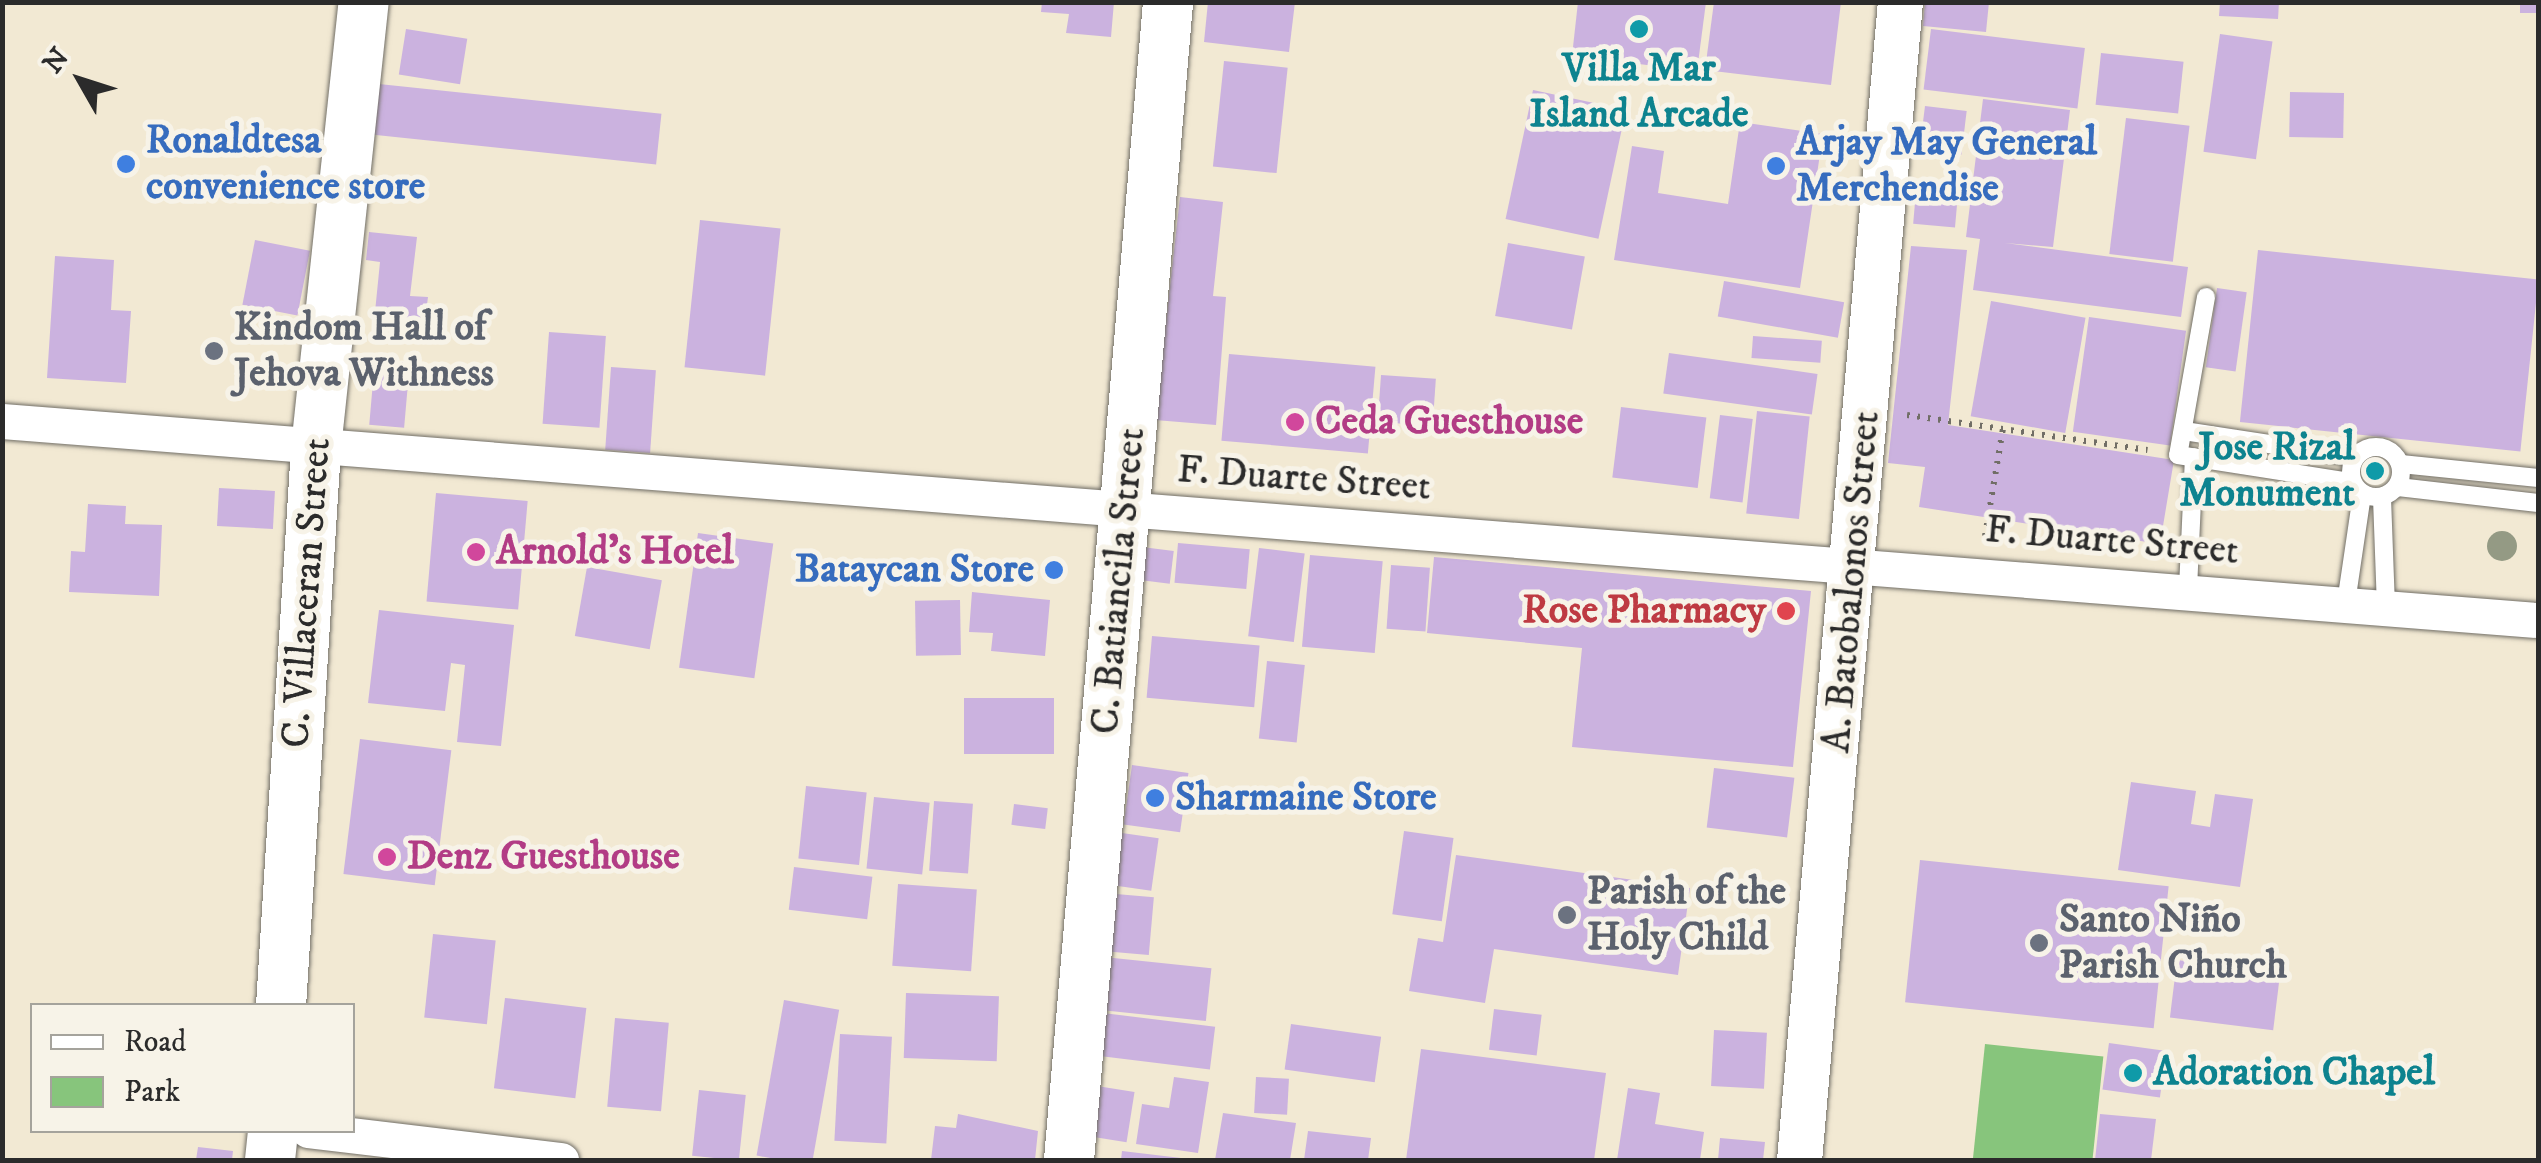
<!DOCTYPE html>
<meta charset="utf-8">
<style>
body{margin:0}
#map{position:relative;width:2541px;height:1163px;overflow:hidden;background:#f2e9d3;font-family:"IM FELL DW Pica",serif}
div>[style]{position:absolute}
.green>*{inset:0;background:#87c57c;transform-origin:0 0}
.building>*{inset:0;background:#cbb2df;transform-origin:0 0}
.path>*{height:6px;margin-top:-3px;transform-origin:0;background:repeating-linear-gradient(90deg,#716e66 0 2.5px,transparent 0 10.5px)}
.roads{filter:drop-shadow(0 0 2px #716e66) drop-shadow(0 0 2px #716e66)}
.service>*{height:18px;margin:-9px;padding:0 9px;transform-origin:9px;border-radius:9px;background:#fff}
.service>.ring{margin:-9px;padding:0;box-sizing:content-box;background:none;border:18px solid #fff;border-radius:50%}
.minor>*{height:35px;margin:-17.5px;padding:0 17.5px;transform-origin:17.5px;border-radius:17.5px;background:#fff}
.tertiary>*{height:45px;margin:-22.5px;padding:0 22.5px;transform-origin:22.5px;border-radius:22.5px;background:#fff}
.secondary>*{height:50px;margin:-25px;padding:0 25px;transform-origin:25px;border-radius:25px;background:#fff}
.trees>*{width:30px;height:30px;margin:-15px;border-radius:50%;background:#949a84}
.dots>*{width:28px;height:28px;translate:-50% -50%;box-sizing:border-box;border:5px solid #f7f3e8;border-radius:50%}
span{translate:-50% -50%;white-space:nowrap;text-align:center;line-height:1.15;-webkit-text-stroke:10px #f7f3e8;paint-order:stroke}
.culture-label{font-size:40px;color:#0d838f;font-weight:700}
.right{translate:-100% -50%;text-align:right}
.left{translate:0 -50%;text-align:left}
.shop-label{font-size:40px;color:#366cbe;font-weight:700}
.worship-label{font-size:40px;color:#5b616d;font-weight:700}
.hotel-label{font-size:40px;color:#b23c85;font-weight:700}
.street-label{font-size:40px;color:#2b2b2b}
.health-label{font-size:40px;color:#be3a42;font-weight:700}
.frame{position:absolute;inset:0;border:5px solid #2b2b2b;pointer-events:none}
.legend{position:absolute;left:30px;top:1003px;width:325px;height:130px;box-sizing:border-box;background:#f7f3e8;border:2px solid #a5a39c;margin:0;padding:12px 18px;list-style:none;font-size:30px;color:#2b2b2b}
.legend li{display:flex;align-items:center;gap:20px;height:50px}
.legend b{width:50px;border:2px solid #a5a39c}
.north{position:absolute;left:30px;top:30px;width:100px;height:100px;-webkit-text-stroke:8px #f7f3e8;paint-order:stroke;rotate:309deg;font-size:28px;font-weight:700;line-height:40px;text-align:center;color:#2b2b2b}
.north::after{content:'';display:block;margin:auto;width:35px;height:45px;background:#2b2b2b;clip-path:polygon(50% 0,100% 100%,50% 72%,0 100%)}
</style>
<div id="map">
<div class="green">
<div style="left:1985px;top:1044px;width:119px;height:117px;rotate:6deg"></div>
</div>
<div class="building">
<div style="clip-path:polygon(1042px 2px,1114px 2px,1111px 37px,1066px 33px,1069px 14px,1041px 12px)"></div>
<div style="clip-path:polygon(1208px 2px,1295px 2px,1289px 52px,1204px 42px)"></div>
<div style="clip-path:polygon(1578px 2px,1706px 2px,1697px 71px,1572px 56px)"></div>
<div style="clip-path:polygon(1714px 2px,1841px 2px,1831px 85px,1705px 70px)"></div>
<div style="clip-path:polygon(1925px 2px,1989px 2px,1986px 32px,1923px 26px)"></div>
<div style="clip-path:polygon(2220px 2px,2279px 2px,2278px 19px,2219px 16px)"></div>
<div style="left:2520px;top:2px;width:18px;height:11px"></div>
<div style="left:406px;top:29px;width:62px;height:46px;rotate:9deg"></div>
<div style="left:1931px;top:29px;width:155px;height:61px;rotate:7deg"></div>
<div style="left:2220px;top:34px;width:53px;height:119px;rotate:8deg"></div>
<div style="left:2101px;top:53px;width:83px;height:52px;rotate:6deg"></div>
<div style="left:1224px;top:61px;width:64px;height:106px;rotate:6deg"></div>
<div style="left:379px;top:84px;width:284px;height:51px;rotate:6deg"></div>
<div style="left:1533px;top:90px;width:95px;height:132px;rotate:12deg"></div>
<div style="left:2290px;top:92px;width:54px;height:45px;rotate:1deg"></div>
<div style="clip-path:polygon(1983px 99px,2070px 110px,2053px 247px,2005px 243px,2188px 267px,2181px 317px,1973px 290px,1980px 239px,1966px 237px)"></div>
<div style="left:1925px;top:106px;width:42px;height:44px;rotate:7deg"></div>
<div style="left:2126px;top:118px;width:64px;height:137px;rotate:7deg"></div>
<div style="clip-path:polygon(1740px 122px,1823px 134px,1800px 288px,1614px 260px,1632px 146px,1664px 151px,1658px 193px,1728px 204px)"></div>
<div style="left:1917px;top:180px;width:42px;height:44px;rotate:5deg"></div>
<div style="clip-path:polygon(1180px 197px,1223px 202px,1213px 296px,1226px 297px,1216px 425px,1155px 420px)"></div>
<div style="left:700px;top:220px;width:81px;height:148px;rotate:6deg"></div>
<div style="clip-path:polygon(369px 232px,417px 237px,410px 296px,428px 297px,424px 327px,374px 322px,380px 262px,366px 260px)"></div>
<div style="left:255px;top:240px;width:56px;height:66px;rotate:11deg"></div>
<div style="left:1508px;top:243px;width:78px;height:74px;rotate:10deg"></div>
<div style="clip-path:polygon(1911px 246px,1967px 250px,1948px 425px,2174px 460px,2160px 544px,1919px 507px,1925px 467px,1888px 463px)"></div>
<div style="left:2258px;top:250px;width:282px;height:173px;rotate:6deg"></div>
<div style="clip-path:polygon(55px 256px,114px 260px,111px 310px,131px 311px,126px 383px,47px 378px)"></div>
<div style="left:1724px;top:281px;width:122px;height:36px;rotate:10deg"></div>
<div style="left:2217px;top:288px;width:30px;height:80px;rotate:8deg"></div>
<div style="left:1991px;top:301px;width:96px;height:117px;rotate:10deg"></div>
<div style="left:2089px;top:317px;width:98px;height:116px;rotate:8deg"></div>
<div style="left:549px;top:332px;width:57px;height:92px;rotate:4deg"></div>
<div style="left:1753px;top:336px;width:69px;height:22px;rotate:4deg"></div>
<div style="left:1669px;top:353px;width:150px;height:41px;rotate:8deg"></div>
<div style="left:1229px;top:354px;width:147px;height:87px;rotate:5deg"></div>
<div style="left:375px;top:359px;width:35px;height:66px;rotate:5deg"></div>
<div style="left:611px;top:367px;width:45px;height:83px;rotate:4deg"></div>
<div style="left:1381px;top:375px;width:55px;height:47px;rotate:4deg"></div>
<div style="left:1621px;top:407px;width:86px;height:71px;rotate:7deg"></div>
<div style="left:1757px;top:411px;width:53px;height:103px;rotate:6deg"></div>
<div style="left:1720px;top:415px;width:33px;height:84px;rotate:7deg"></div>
<div style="left:219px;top:488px;width:56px;height:38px;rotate:3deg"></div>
<div style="left:436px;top:493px;width:92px;height:109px;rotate:5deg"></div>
<div style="clip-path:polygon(88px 504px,126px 506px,125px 524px,162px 525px,159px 596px,69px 592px,71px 551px,85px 552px)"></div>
<div style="left:698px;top:533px;width:76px;height:136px;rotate:8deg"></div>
<div style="left:1178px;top:543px;width:72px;height:40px;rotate:5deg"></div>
<div style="left:1142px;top:547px;width:32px;height:33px;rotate:7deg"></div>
<div style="left:1259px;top:548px;width:46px;height:89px;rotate:7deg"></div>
<div style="left:1310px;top:555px;width:73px;height:92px;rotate:5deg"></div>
<div style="clip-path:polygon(1434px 557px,1811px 591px,1793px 767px,1572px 747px,1582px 648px,1427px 633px)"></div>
<div style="left:1391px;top:565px;width:39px;height:64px;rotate:4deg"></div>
<div style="left:587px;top:567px;width:76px;height:70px;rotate:10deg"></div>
<div style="clip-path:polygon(972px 592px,1050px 600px,1045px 656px,991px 651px,993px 633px,969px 632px)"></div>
<div style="left:960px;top:600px;width:55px;height:45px;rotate:89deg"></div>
<div style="clip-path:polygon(379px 610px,514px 625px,501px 746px,457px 742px,465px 665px,451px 663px,445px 711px,368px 703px)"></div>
<div style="left:1152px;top:636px;width:108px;height:62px;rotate:5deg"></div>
<div style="left:1267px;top:661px;width:38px;height:78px;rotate:6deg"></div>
<div style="left:1054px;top:698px;width:56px;height:90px;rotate:90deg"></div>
<div style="left:360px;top:739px;width:92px;height:136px;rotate:7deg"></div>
<div style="left:1132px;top:765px;width:57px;height:60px;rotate:8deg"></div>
<div style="left:1714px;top:768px;width:81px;height:60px;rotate:7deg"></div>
<div style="clip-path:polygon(2131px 782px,2196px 791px,2191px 824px,2210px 827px,2215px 794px,2253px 799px,2240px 887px,2118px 870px)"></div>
<div style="left:806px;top:786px;width:61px;height:73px;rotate:6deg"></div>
<div style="left:874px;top:797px;width:56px;height:72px;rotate:6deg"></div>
<div style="left:934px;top:801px;width:39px;height:70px;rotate:4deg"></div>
<div style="left:1014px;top:804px;width:34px;height:21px;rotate:7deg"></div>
<div style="left:1404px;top:831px;width:50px;height:84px;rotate:8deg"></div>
<div style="left:1122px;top:833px;width:37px;height:53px;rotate:8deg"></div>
<div style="clip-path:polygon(1456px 855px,1690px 888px,1678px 975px,1494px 949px,1485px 1003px,1409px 991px,1418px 938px,1443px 942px)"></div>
<div style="left:1920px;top:860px;width:250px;height:143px;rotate:6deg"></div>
<div style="left:794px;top:867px;width:79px;height:43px;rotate:7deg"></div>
<div style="left:898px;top:884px;width:79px;height:82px;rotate:4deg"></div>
<div style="left:1116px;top:894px;width:38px;height:58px;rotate:5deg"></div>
<div style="left:433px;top:934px;width:63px;height:84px;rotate:6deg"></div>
<div style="left:1104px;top:957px;width:108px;height:53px;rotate:6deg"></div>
<div style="left:2177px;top:960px;width:104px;height:58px;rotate:7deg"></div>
<div style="left:906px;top:993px;width:93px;height:65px;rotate:2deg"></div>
<div style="left:505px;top:998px;width:82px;height:91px;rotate:7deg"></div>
<div style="left:784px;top:1000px;width:56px;height:158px;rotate:10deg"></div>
<div style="left:1494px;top:1009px;width:48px;height:41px;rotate:7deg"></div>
<div style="left:1103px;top:1013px;width:113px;height:43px;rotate:7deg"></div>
<div style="left:615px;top:1018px;width:54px;height:89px;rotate:5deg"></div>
<div style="left:1291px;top:1024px;width:91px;height:46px;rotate:8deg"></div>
<div style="left:1714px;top:1030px;width:53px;height:56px;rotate:3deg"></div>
<div style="left:840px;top:1034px;width:52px;height:107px;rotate:3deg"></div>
<div style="left:2109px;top:1043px;width:58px;height:47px;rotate:8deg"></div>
<div style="clip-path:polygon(1421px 1049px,1606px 1073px,1594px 1160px,1406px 1160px)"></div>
<div style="clip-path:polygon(1174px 1077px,1209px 1082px,1198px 1153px,1136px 1144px,1142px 1104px,1169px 1108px)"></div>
<div style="left:1256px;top:1077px;width:33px;height:36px;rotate:3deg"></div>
<div style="left:1097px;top:1086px;width:38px;height:51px;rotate:9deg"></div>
<div style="clip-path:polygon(1628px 1088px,1660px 1093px,1655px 1124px,1704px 1132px,1700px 1160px,1617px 1160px)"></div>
<div style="left:699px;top:1090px;width:47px;height:66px;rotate:6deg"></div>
<div style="clip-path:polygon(1223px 1113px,1296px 1123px,1290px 1160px,1215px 1160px)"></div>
<div style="clip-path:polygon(958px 1114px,1038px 1131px,1035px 1160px,931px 1160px,935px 1126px,956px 1128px)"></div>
<div style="clip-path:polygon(2100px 1114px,2156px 1119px,2151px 1160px,2095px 1160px)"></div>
<div style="clip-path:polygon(1308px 1131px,1371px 1138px,1368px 1160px,1304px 1160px)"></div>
<div style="clip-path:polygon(1720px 1138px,1765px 1142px,1763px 1160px,1718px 1160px)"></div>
<div style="clip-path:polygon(198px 1147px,233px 1151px,232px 1160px,196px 1160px)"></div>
<div style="clip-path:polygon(1122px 1151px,1181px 1158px,1180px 1160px,1121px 1160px)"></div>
</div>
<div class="path">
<div style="left:1907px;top:415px;width:243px;rotate:8.3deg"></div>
<div style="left:1985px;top:536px;width:109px;rotate:-80.5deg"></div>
</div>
<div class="roads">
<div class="service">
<div style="left:2206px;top:297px;width:160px;rotate:100deg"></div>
<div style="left:2178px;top:455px;width:175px;rotate:8.9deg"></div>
<div style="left:2184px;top:431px;width:172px;rotate:8.7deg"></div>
<div class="ring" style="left:2351px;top:447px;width:32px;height:32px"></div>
<div style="left:2401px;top:464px;width:138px;rotate:5.8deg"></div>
<div style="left:2398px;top:487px;width:141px;rotate:6.5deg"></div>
<div style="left:2382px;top:498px;width:108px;rotate:87.9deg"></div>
<div style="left:2188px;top:589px;width:132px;rotate:-87.4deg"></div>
<div style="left:2346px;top:603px;width:109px;rotate:-81.6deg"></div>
</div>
<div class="minor">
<div style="left:2px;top:421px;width:2544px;rotate:4.49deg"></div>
<div style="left:308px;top:1130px;width:255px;rotate:6.8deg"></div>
</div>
<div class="tertiary">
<div style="left:1799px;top:1160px;width:1162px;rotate:-85.02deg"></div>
</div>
<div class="secondary">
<div style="left:281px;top:1006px;width:559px;rotate:-86.41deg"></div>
<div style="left:316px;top:448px;width:449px;rotate:-83.9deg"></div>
<div style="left:270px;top:1160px;width:30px;rotate:-84deg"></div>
<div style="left:1069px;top:1160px;width:1162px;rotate:-85.11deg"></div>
</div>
</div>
<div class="trees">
<div style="left:2502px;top:546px"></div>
</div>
<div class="dots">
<div style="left:1639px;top:29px;background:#0f9aa8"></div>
<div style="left:126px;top:164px;background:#3f7fe0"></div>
<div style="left:1776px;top:166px;background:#3f7fe0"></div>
<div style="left:214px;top:351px;background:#6b7280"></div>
<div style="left:1295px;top:422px;background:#d1479c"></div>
<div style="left:2375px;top:471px;background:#0f9aa8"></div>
<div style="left:476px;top:552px;background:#d1479c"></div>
<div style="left:1054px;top:570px;background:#3f7fe0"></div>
<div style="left:1786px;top:611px;background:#e0444e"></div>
<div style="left:1155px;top:798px;background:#3f7fe0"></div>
<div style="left:387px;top:857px;background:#d1479c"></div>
<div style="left:1567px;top:915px;background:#6b7280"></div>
<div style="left:2039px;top:943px;background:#6b7280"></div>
<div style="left:2133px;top:1073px;background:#0f9aa8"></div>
</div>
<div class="culture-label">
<span style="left:1639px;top:92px">Villa Mar<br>Island Arcade</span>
<span class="right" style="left:2355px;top:471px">Jose Rizal<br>Monument</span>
<span class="left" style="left:2153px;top:1073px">Adoration Chapel</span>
</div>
<div class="shop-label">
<span class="left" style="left:146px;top:164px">Ronaldtesa<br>convenience store</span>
<span class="left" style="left:1796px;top:166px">Arjay May General<br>Merchendise</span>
<span class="right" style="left:1034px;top:570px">Bataycan Store</span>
<span class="left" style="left:1175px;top:798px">Sharmaine Store</span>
</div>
<div class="worship-label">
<span class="left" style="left:234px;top:351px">Kindom Hall of<br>Jehova Withness</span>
<span class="left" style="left:1587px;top:915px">Parish of the<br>Holy Child</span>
<span class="left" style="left:2059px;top:943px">Santo Niño<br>Parish Church</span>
</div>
<div class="hotel-label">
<span class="left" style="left:1315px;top:422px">Ceda Guesthouse</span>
<span class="left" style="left:496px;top:552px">Arnold's Hotel</span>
<span class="left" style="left:407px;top:857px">Denz Guesthouse</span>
</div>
<div class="street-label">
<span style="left:1304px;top:479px;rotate:4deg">F. Duarte Street</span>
<span style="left:2112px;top:541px;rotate:5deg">F. Duarte Street</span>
<span style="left:1119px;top:581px;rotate:-85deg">C. Batiancila Street</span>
<span style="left:1852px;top:582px;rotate:-85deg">A. Batobalonos Street</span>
<span style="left:307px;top:593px;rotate:-86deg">C. Villaceran Street</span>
</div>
<div class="health-label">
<span class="right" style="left:1766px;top:611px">Rose Pharmacy</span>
</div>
<div class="frame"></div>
<ul class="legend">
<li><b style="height:12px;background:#fff"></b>Road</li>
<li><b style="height:28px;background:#87c57c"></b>Park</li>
</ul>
<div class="north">N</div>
</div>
